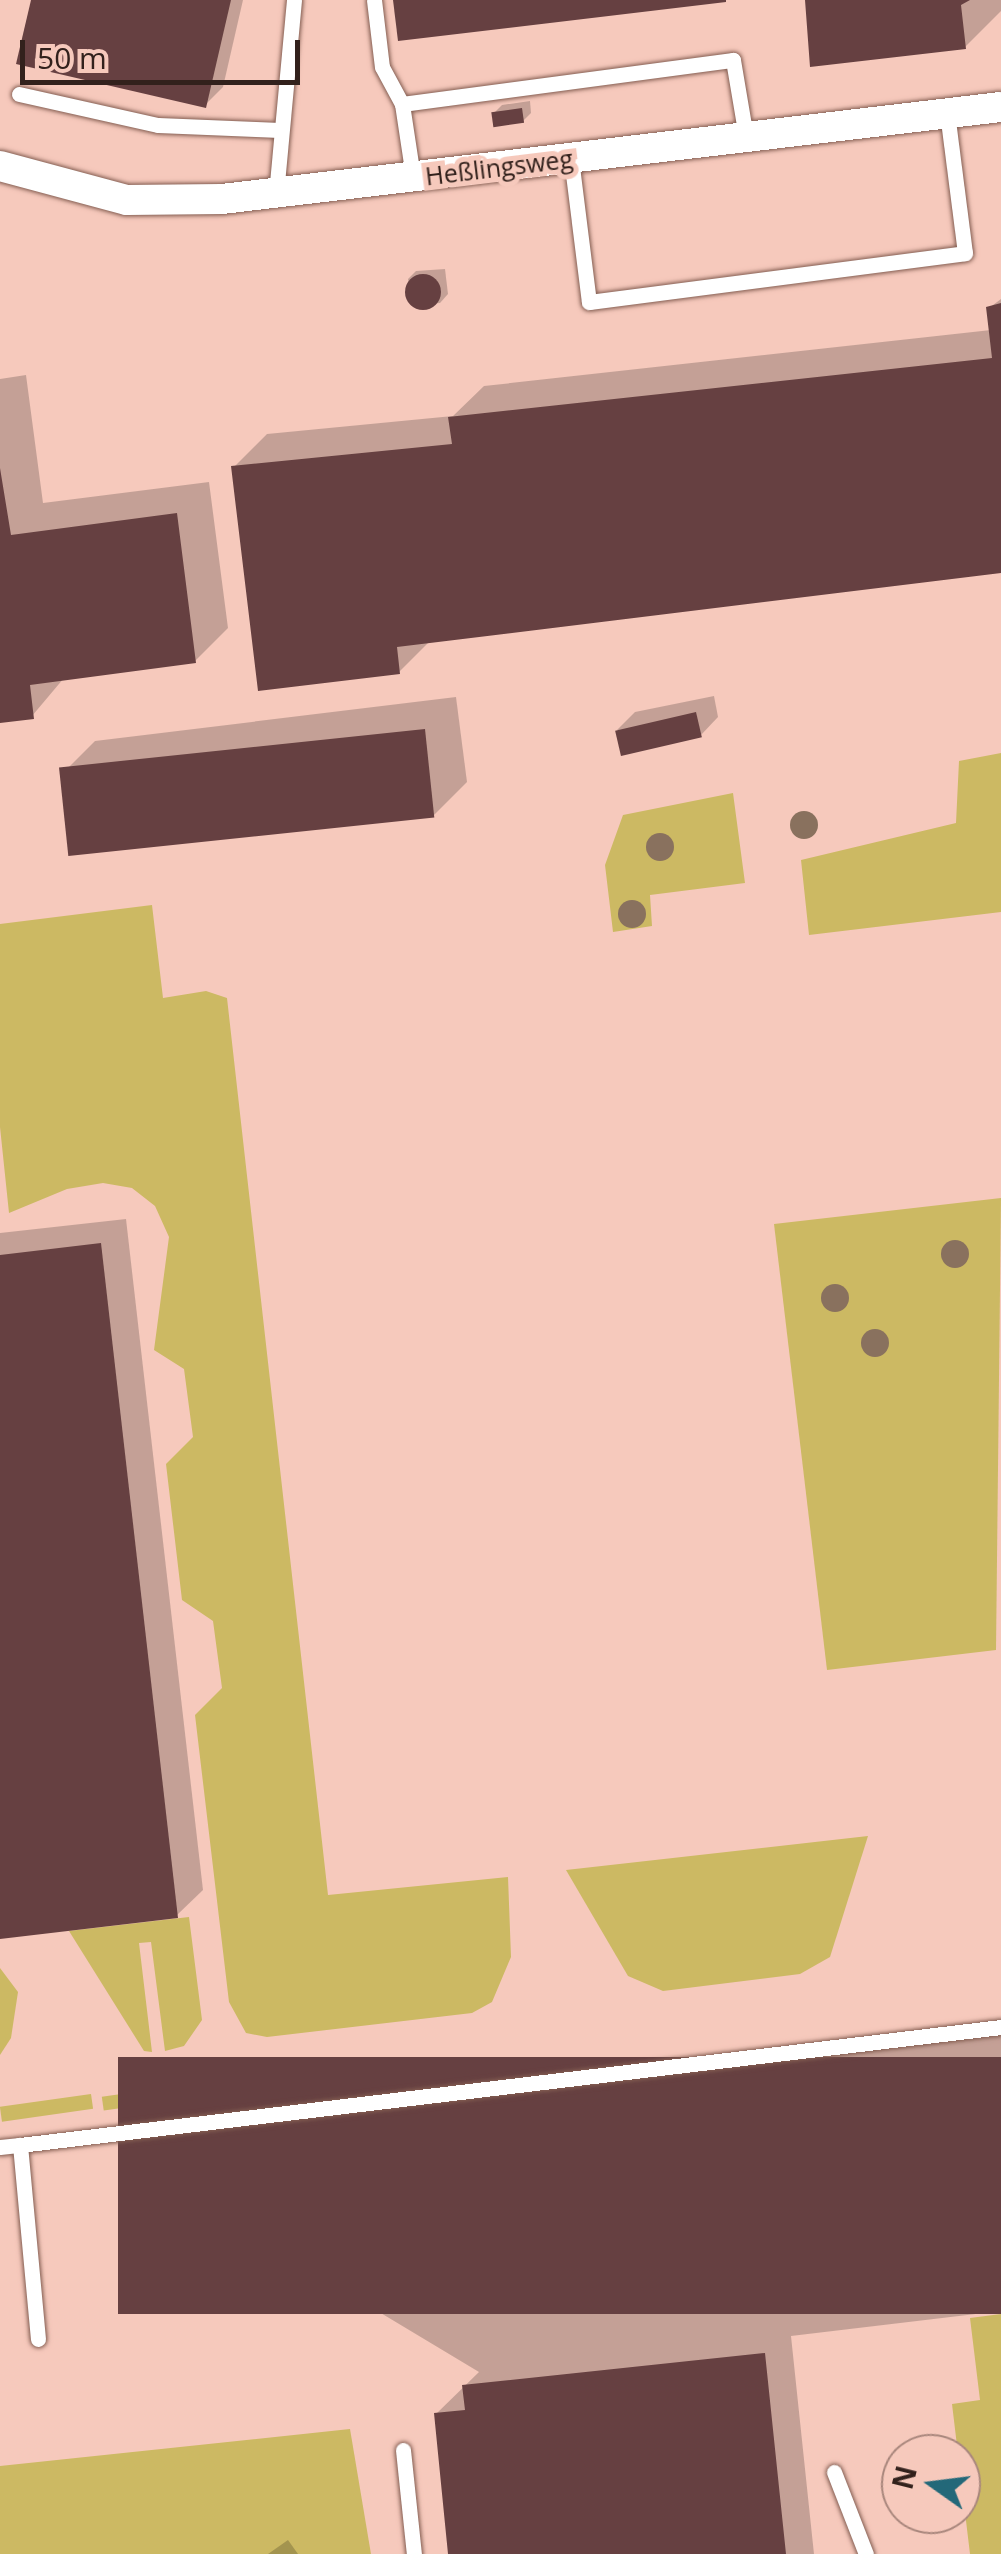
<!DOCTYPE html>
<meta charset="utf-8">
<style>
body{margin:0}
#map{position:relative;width:1001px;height:2554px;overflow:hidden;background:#f6c9bc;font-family:"Open Sans",sans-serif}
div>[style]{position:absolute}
.green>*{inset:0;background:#ccb963;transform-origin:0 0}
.shadow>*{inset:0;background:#0003}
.building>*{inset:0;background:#664041;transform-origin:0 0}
.round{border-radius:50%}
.roads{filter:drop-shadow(0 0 2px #845e52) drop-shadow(0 0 2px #845e52)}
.lane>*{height:15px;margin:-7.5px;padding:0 7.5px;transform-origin:7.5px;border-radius:7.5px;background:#fff}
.street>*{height:30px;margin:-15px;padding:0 15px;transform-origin:15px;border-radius:15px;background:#fff}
.trees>*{width:28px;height:28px;margin:-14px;border-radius:50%;background:#89715e}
span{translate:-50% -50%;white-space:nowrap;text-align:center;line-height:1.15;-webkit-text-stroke:10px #f6c9bc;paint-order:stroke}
.street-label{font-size:25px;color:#32211c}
.north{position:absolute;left:881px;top:2434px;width:100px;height:100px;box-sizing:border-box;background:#f6c9bc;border:2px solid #a8867c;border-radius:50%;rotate:284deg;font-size:28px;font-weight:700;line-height:40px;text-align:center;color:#32211c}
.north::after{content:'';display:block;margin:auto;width:35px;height:45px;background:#236879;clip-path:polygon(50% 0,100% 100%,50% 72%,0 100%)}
.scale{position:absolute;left:20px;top:40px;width:280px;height:45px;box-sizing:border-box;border:5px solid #32211c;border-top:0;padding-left:12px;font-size:30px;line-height:35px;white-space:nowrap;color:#32211c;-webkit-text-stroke:8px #f6c9bc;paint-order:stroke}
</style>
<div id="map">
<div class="green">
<div style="clip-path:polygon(1001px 753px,1001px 912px,809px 935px,801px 860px,956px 823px,959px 761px)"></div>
<div style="clip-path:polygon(733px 793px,745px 883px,650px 895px,652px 926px,613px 932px,605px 865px,623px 815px)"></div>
<div style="clip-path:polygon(152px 905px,163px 998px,206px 991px,227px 998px,328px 1895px,508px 1877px,511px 1957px,492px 2002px,472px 2013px,267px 2037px,246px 2033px,229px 2002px,195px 1715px,222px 1688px,213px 1621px,182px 1600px,166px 1464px,193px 1437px,184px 1369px,154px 1350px,169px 1237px,155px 1206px,132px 1188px,103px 1183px,67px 1189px,9px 1213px,0 1127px,0 924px)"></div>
<div style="clip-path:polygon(1001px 1198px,996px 1650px,827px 1670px,774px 1224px)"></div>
<div style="clip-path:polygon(868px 1836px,830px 1957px,800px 1974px,663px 1991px,628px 1976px,566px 1870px)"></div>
<div style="clip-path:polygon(189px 1917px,202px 2020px,184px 2046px,165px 2051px,151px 1942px,139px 1943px,152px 2052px,144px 2051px,69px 1931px)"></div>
<div style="clip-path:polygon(0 1968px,18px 1992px,11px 2038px,0 2055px)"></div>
<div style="left:285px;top:2071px;width:14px;height:185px;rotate:82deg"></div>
<div style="left:91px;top:2094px;width:15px;height:92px;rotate:82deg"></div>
<div style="clip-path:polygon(1001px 2314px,1001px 2554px,970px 2554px,952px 2404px,980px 2400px,970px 2318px)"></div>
<div style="clip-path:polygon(350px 2429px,371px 2554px,0 2554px,0 2466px)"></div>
</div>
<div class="shadow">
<div style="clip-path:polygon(33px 0,243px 0,223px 87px,205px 105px)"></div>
<div style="clip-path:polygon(805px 0,1001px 0,1001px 11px,965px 47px)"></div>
<div style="clip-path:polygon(530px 101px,531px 113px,523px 121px,494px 113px,502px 105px)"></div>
<div style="clip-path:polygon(445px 269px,448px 294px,440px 303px,411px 306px,408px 279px,416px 271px)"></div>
<div style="clip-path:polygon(1001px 299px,1001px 570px,431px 640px,399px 672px,234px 467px,267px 434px,453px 416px,484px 386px,991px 330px,989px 308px)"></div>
<div style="clip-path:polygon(26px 375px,43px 503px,209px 482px,228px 628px,195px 661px,64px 678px,32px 716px,0 720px,0 379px)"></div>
<div style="clip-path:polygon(714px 696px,718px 717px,701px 735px,617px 730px,635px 712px)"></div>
<div style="clip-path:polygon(456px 697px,467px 782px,434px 815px,63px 773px,95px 741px)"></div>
<div style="clip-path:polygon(126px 1219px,203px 1890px,177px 1915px,0 1936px,0 1233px)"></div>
<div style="clip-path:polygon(1001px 2035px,1001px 2311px,791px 2336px,814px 2554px,451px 2554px,436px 2414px,479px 2372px,126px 2160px,152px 2134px)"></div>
<div style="clip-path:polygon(288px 2540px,298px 2554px,268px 2554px)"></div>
</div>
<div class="building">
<div style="clip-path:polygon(31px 0,231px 0,206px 108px,16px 64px)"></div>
<div style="clip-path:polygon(393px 0,726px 0,726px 2px,398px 41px)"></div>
<div style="clip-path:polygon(805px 0,970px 0,961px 5px,966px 49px,810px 67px)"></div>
<div style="left:522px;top:108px;width:15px;height:31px;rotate:82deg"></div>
<div class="round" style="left:405px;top:274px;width:36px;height:36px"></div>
<div style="clip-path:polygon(1001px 303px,1001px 573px,397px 647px,400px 674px,258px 691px,231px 466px,452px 444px,448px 417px,992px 358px,986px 307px)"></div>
<div style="clip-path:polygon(0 468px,11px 535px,177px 513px,196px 663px,30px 685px,34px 719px,0 723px)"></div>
<div style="left:696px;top:712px;width:26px;height:83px;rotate:77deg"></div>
<div style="left:425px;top:729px;width:89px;height:368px;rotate:84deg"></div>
<div style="clip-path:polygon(101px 1243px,178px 1918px,0 1939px,0 1255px)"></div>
<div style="left:1001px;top:2057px;width:257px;height:883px;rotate:90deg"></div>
<div style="clip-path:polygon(765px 2353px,786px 2554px,448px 2554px,434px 2413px,465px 2410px,462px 2385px)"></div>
</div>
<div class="roads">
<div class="lane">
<div style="left:374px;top:0;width:67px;rotate:83.2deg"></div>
<div style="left:382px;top:67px;width:42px;rotate:61.6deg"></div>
<div style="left:402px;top:104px;width:74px;rotate:81.4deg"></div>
<div style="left:19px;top:94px;width:142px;rotate:12.6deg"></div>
<div style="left:158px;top:125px;width:122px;rotate:2.3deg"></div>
<div style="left:402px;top:104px;width:334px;rotate:-7.6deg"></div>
<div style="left:733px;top:60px;width:78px;rotate:80.4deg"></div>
<div style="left:571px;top:158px;width:145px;rotate:82.9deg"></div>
<div style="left:589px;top:302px;width:379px;rotate:-7.4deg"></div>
<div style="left:965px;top:253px;width:141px;rotate:-97.3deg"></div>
<div style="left:276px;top:194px;width:195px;rotate:-84.7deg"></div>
<div style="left:0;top:2147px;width:20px;rotate:-6deg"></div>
<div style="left:38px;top:2339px;width:195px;rotate:-95.3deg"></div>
<div style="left:20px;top:2145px;width:988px;rotate:-6.86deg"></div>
<div style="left:403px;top:2450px;width:105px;rotate:84deg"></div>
<div style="left:834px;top:2472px;width:88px;rotate:68.7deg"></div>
</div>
<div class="street">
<div style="left:0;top:166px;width:131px;rotate:15deg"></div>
<div style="left:127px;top:200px;width:95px;rotate:-0.6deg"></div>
<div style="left:222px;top:199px;width:784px;rotate:-6.74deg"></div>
</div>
</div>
<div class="trees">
<div style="left:804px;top:825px"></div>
<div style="left:660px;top:847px"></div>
<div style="left:632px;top:914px"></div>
<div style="left:955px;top:1254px"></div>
<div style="left:835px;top:1298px"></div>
<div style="left:875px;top:1343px"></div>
</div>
<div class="street-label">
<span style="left:499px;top:167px;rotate:-7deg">Heßlingsweg</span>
</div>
<div class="north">N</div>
<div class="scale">50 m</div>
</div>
